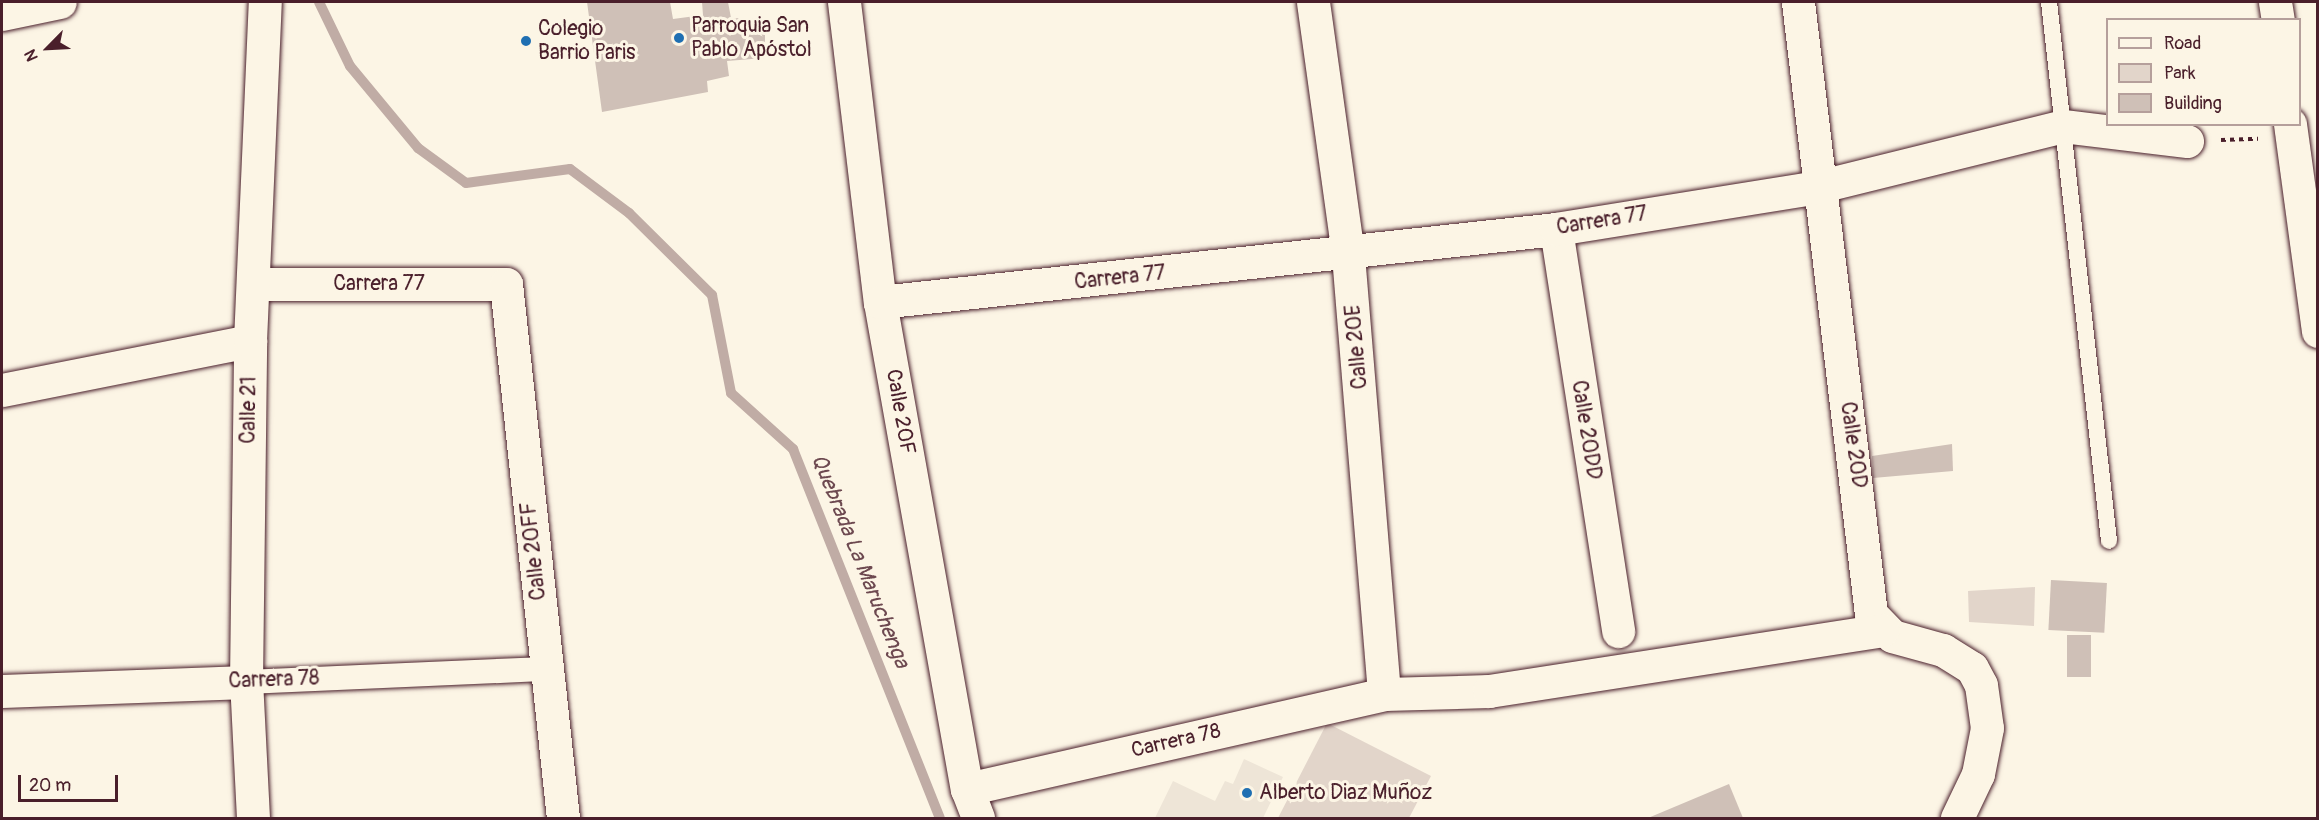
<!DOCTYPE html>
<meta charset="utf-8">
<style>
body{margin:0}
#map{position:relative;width:2319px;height:820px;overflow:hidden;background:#fcf5e5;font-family:Pangolin,sans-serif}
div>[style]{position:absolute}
.built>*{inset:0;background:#eee5d7}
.green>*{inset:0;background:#e2d5ca}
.stream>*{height:10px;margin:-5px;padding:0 5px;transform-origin:5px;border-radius:5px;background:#c0aca5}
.building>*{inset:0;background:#cfc0b7;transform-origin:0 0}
.path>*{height:4px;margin-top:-2px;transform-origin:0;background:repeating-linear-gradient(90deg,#4a1f2b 0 4.5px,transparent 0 9px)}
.roads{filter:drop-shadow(0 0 2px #4a1f2b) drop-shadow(0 0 2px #4a1f2b)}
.service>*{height:16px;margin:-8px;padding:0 8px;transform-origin:8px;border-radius:8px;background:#fcf5e5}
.pedestrian>*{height:24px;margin:-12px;padding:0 12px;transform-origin:12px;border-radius:12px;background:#fcf5e5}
.minor>*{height:33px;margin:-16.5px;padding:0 16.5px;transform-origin:16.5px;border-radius:16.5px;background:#fcf5e5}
.dots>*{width:16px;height:16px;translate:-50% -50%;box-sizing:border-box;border:3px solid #fcf5e5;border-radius:50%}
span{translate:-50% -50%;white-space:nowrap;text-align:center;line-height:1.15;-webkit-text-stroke:6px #fcf5e5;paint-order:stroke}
.poi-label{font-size:21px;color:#4a1f2b}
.left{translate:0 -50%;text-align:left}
.street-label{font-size:21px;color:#4a1f2b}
.water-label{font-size:22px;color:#6d4950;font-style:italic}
.frame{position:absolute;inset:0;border:3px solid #4a1f2b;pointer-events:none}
.legend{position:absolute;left:2106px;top:18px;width:195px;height:108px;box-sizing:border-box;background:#fcf5e5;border:2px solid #b59f9b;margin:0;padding:8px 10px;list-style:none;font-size:18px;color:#4a1f2b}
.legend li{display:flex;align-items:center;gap:12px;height:30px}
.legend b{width:30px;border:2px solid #b59f9b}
.north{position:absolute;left:18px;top:18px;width:60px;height:60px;-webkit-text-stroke:4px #fcf5e5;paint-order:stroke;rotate:246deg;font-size:16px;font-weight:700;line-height:24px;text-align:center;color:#4a1f2b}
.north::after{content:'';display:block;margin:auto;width:21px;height:27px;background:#4a1f2b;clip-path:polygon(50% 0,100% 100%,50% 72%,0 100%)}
.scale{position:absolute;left:18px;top:775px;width:100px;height:27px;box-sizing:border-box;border:3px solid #4a1f2b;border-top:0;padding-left:8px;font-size:18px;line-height:21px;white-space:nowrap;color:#4a1f2b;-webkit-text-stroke:4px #fcf5e5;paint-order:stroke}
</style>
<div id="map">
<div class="built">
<div style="clip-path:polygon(1244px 759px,1283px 777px,1263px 818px,1155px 818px,1173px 781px,1215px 801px,1225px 781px,1233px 784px)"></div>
</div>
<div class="green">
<div style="clip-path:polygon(2035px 587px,2034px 626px,1969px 622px,1968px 591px)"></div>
<div style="clip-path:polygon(1327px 723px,1431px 776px,1409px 818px,1278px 818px)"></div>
</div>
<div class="stream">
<div style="left:319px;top:2px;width:71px;rotate:64.2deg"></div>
<div style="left:350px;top:66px;width:107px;rotate:50.3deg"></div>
<div style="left:418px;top:148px;width:59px;rotate:36.1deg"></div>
<div style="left:466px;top:183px;width:105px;rotate:-7.7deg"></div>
<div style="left:570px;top:169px;width:74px;rotate:36.7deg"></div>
<div style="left:629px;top:213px;width:117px;rotate:44.7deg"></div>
<div style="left:712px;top:295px;width:100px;rotate:79deg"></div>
<div style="left:731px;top:393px;width:84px;rotate:42.1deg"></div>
<div style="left:793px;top:449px;width:397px;rotate:68.3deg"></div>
</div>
<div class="building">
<div style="clip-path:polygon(587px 2px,670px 2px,673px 19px,703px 15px,702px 2px,728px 2px,731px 18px,765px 19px,765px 58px,727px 61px,729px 76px,707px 81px,708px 92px,602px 112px)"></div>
<div style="clip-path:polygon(1952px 444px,1953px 471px,1873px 478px,1872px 456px)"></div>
<div style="left:2051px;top:580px;width:56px;height:50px;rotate:3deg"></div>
<div style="left:2067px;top:635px;width:24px;height:42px"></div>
<div style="clip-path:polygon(1729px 784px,1743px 818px,1648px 818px)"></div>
</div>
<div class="path">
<div style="left:2221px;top:140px;width:37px;rotate:-2deg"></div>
</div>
<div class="roads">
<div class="service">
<div style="left:2049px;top:2px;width:542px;rotate:83.65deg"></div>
</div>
<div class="pedestrian">
<div style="left:246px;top:682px;width:301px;rotate:-2.5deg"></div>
</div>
<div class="minor">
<div style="left:844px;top:2px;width:302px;rotate:83.2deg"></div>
<div style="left:880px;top:302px;width:495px;rotate:79.9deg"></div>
<div style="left:967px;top:789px;width:31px;rotate:69deg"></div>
<div style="left:1313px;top:2px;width:255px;rotate:82.1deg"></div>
<div style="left:1348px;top:255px;width:440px;rotate:85.3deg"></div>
<div style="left:1798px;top:2px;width:616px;rotate:83.2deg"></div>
<div style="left:1871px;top:614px;width:30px;rotate:46deg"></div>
<div style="left:1892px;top:636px;width:53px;rotate:15.4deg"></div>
<div style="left:1943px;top:650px;width:34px;rotate:32deg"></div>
<div style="left:1972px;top:668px;width:19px;rotate:62deg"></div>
<div style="left:1981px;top:685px;width:43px;rotate:82.1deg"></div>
<div style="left:1987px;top:728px;width:47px;rotate:101.1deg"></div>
<div style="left:1978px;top:774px;width:49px;rotate:115.5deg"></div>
<div style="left:2275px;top:2px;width:18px;rotate:81deg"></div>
<div style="left:2px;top:14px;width:59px;rotate:-11.7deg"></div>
<div style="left:2290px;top:124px;width:209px;rotate:82.3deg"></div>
<div style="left:1556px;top:229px;width:407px;rotate:81.2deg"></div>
<div style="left:253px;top:284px;width:253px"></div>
<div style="left:506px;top:284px;width:537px;rotate:83.91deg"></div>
<div style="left:880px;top:302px;width:680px;rotate:-6.16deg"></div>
<div style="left:1556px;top:229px;width:264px;rotate:-9.1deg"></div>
<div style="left:1817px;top:187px;width:253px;rotate:-13.9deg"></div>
<div style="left:2063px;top:126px;width:125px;rotate:6.9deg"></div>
<div style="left:2px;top:390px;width:253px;rotate:-11.2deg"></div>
<div style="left:2px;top:691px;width:244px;rotate:-2.1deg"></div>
<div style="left:967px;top:789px;width:428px;rotate:-12.8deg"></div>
<div style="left:1384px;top:694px;width:105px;rotate:-1.6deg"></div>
<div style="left:1489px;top:691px;width:398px;rotate:-8.8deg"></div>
<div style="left:253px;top:818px;width:136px;rotate:-92.9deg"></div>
<div style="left:246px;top:682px;width:341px;rotate:-89.3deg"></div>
<div style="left:250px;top:341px;width:339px;rotate:-87.5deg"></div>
</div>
</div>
<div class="dots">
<div style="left:679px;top:38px;background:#1f6fb2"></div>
<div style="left:526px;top:41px;background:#1f6fb2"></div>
<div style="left:1247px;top:793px;background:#1f6fb2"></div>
</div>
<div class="poi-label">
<span class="left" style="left:691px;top:38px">Parroquia San<br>Pablo Apóstol</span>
<span class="left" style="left:538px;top:41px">Colegio<br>Barrio Paris</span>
<span class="left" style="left:1259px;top:793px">Alberto Diaz Muñoz</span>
</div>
<div class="street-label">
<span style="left:1602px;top:221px;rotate:-9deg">Carrera 77</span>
<span style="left:1120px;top:278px;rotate:-6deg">Carrera 77</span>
<span style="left:379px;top:284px">Carrera 77</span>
<span style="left:1357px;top:347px;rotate:-95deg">Calle 20E</span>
<span style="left:249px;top:410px;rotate:-89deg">Calle 21</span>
<span style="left:900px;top:412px;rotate:80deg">Calle 20F</span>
<span style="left:1586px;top:430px;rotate:81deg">Calle 20DD</span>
<span style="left:1853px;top:445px;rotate:82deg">Calle 20D</span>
<span style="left:534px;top:551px;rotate:-96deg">Calle 20FF</span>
<span style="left:274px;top:680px;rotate:-2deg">Carrera 78</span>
<span style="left:1176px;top:741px;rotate:-13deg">Carrera 78</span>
</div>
<div class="water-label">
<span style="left:860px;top:561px;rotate:68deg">Quebrada La Maruchenga</span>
</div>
<div class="frame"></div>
<ul class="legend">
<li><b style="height:8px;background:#fcf5e5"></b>Road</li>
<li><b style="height:16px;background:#e2d5ca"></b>Park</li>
<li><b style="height:16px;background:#cfc0b7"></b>Building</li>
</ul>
<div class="north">N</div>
<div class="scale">20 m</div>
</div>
